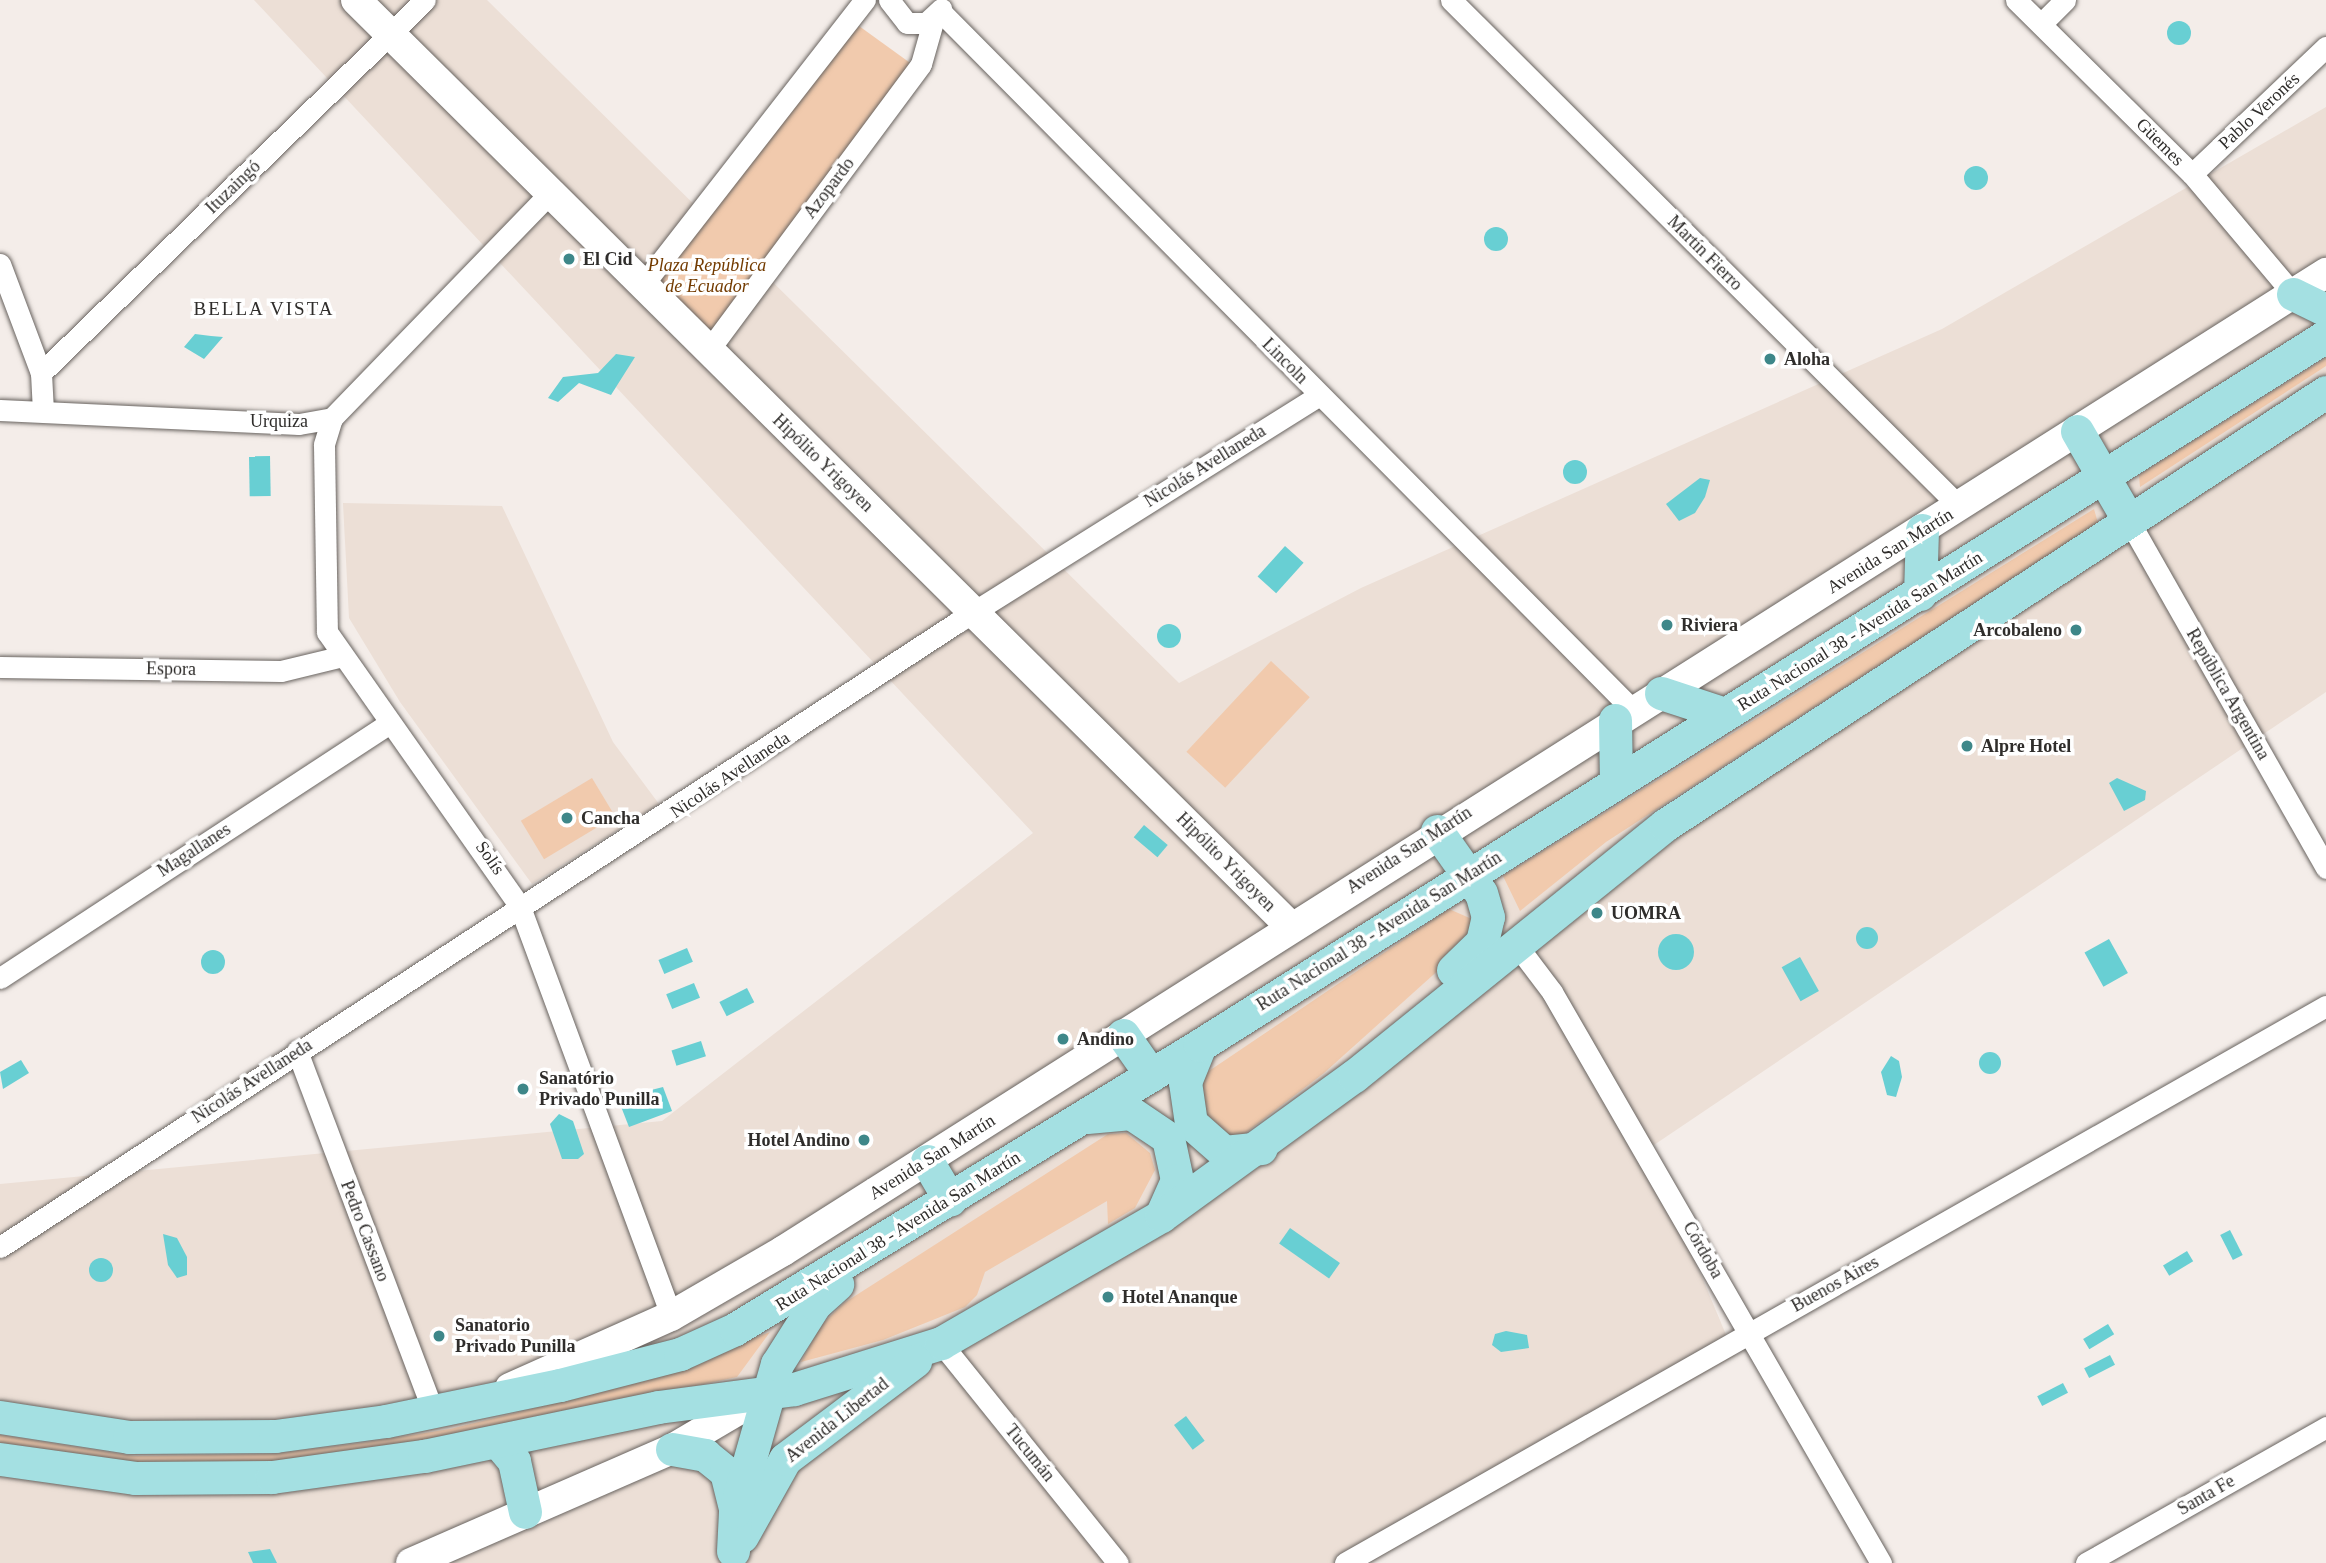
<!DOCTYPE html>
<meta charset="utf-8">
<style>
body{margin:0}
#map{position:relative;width:2326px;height:1563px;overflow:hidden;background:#f4ede9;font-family:"Times New Roman",serif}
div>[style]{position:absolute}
.built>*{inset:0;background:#ecdfd6}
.green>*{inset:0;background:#f1caad;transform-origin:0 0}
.water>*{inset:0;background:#68cfd3;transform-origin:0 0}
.round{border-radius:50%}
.roads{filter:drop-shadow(0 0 2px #68635f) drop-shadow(0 0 2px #68635f)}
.street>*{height:21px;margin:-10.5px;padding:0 10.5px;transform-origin:10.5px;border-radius:10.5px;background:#fff}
.secondary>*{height:30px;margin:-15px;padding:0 15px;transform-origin:15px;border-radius:15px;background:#fff}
.primary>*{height:33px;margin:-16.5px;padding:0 16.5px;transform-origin:16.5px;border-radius:16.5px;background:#a4e0e2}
.dots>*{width:19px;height:19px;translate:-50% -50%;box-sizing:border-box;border:4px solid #fff;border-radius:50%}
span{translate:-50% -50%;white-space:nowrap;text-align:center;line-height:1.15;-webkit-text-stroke:7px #fff;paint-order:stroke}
.street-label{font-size:18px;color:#2f2d2b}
.poi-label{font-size:18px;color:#2f2d2b;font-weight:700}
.left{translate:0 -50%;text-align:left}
.right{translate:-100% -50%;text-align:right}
.park-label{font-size:18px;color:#733b00;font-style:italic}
.neighbourhood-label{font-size:19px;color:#2f2d2b;letter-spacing:2px}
</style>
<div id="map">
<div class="built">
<div style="clip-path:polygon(254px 0,487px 0,1179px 683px,1361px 588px,1942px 329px,2326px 107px,2326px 692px,1648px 1149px,1735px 1356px,1369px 1563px,0 1563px,0 1184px,662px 1121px,1033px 833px)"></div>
<div style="clip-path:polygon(343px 503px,502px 506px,613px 742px,659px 804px,532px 884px,400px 702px,349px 618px)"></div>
</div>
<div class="green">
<div style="clip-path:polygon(859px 26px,913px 65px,708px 351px,642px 286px)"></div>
<div style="clip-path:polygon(2326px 358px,2326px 366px,2140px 487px,2139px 475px)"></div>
<div style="clip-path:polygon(2094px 509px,2098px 523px,1606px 842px,1520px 911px,1503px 876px)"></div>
<div style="left:1271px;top:661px;width:53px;height:124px;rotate:43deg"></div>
<div style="left:592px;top:778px;width:45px;height:83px;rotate:59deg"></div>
<div style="clip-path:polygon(1449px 909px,1474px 920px,1472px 940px,1324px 1073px,1239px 1138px,1204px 1124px,1197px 1088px,1203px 1075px)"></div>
<div style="clip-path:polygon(1126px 1133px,1150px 1153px,1155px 1170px,1135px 1208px,1108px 1224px,1107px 1201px,985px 1272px,977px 1295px,965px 1307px,883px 1340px,801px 1362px,821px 1325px,844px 1303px,1108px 1134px)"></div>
<div style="clip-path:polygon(770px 1332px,737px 1377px,453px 1438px,284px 1463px,135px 1465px,0 1447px,0 1435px,134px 1456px,273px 1454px,361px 1443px,450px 1429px,644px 1381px)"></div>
</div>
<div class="water">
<div class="round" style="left:2167px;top:21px;width:24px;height:24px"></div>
<div class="round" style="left:1964px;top:166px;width:24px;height:24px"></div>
<div class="round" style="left:1484px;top:227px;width:24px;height:24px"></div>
<div style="clip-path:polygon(195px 334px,211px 336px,223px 337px,204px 359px,184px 347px)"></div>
<div style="clip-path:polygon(616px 354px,635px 357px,611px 395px,579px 383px,558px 402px,548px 398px,563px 377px,598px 373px)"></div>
<div style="left:270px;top:456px;width:40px;height:21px;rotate:89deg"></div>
<div class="round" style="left:1563px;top:460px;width:24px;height:24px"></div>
<div style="clip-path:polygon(1700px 478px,1710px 480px,1705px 497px,1695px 513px,1679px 521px,1666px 504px)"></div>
<div style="left:1285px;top:546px;width:25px;height:41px;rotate:42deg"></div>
<div class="round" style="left:1157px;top:624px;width:24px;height:24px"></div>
<div style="clip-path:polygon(2117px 778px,2146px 791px,2145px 800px,2124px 811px,2109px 783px)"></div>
<div style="left:1144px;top:825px;width:31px;height:16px;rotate:40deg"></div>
<div class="round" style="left:1856px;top:927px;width:22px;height:22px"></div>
<div class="round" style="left:1658px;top:934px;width:36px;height:36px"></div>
<div style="left:2109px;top:939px;width:39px;height:28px;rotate:61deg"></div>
<div style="left:687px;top:948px;width:15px;height:31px;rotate:67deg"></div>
<div class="round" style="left:201px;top:950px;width:24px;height:24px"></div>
<div style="left:1800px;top:957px;width:39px;height:21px;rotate:61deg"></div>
<div style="left:694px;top:983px;width:16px;height:30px;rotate:68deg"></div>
<div style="left:747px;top:988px;width:16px;height:31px;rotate:63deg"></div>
<div style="left:701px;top:1041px;width:16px;height:31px;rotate:72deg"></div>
<div class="round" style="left:1979px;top:1052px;width:22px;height:22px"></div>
<div style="clip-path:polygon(1891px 1056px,1899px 1061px,1902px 1077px,1896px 1097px,1887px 1095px,1881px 1072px)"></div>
<div style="clip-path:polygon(21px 1060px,29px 1073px,3px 1089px,0 1072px)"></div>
<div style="clip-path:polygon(663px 1087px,672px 1111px,629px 1127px,620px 1104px,624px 1097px)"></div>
<div style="clip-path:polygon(559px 1114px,573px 1121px,584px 1154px,578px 1159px,562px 1159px,550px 1124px)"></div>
<div style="left:1290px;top:1228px;width:61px;height:19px;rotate:35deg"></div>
<div style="left:2230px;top:1230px;width:28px;height:11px;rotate:63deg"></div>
<div style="clip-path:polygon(163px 1234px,177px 1238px,187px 1257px,187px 1275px,177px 1278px,168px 1265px)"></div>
<div style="left:2187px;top:1251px;width:12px;height:28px;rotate:59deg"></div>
<div class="round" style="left:89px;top:1258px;width:24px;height:24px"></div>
<div style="left:2108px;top:1324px;width:12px;height:29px;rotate:59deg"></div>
<div style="clip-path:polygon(1506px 1331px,1527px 1335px,1529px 1348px,1501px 1352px,1492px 1345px,1495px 1334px)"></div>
<div style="left:2110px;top:1355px;width:11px;height:29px;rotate:63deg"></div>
<div style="left:2063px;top:1383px;width:11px;height:29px;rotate:63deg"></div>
<div style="left:1186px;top:1416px;width:31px;height:15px;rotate:53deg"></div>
<div style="clip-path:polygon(270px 1549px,277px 1563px,253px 1563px,248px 1552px)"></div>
</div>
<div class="roads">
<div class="street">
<div style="left:889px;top:0;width:29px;rotate:52deg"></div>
<div style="left:907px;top:23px;width:19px"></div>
<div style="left:926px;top:23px;width:21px;rotate:-43deg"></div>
<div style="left:1451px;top:0;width:718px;rotate:44.89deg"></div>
<div style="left:2016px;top:0;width:247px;rotate:44.7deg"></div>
<div style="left:2192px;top:174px;width:157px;rotate:49.9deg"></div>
<div style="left:940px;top:11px;width:984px;rotate:45.25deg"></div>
<div style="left:2041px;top:24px;width:34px;rotate:-45deg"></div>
<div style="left:2192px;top:174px;width:185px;rotate:-43.5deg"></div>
<div style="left:0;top:264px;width:116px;rotate:69.4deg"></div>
<div style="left:41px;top:373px;width:38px;rotate:87deg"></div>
<div style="left:642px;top:286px;width:363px;rotate:-52.1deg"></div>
<div style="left:708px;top:351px;width:357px;rotate:-53.4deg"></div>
<div style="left:921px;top:64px;width:48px;rotate:-74.2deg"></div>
<div style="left:41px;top:373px;width:535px;rotate:-44.17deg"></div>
<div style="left:0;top:410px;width:299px;rotate:2.7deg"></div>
<div style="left:299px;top:424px;width:34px;rotate:-10deg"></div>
<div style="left:332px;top:418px;width:310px;rotate:-45.9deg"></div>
<div style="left:332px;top:418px;width:28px;rotate:107deg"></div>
<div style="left:324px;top:445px;width:187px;rotate:89.1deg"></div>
<div style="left:327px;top:632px;width:336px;rotate:54.9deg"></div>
<div style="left:520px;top:907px;width:436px;rotate:69.7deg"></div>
<div style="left:2129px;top:521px;width:399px;rotate:60.4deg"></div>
<div style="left:0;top:667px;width:281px;rotate:0.8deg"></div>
<div style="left:281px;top:671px;width:60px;rotate:-13.6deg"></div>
<div style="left:1515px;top:943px;width:61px;rotate:52.9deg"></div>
<div style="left:1552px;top:992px;width:659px;rotate:60.05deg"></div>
<div style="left:0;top:978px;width:465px;rotate:-33.2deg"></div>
<div style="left:297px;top:1051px;width:385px;rotate:69.3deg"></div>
<div style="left:0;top:1247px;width:1142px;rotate:-33.13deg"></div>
<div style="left:956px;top:623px;width:429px;rotate:-32.1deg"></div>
<div style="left:941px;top:1343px;width:282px;rotate:51.2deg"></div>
<div style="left:1345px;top:1563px;width:1128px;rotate:-29.59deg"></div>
<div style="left:2086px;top:1563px;width:276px;rotate:-29.5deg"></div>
</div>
<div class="secondary">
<div style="left:356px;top:0;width:1315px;rotate:44.75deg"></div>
<div style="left:510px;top:1388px;width:176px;rotate:-24.1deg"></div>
<div style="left:671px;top:1316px;width:129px;rotate:-30.1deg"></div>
<div style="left:783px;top:1251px;width:1827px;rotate:-32.37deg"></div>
<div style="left:411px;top:1563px;width:285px;rotate:-23.6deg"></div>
<div style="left:672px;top:1449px;width:110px;rotate:-30.5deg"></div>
</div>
<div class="primary">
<div style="left:2293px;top:294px;width:37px;rotate:26deg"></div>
<div style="left:2077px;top:431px;width:104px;rotate:60deg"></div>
<div style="left:1920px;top:594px;width:64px;rotate:-88.2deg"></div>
<div style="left:1661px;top:693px;width:67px;rotate:18.2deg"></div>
<div style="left:1615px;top:720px;width:63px;rotate:89.1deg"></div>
<div style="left:1437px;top:831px;width:75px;rotate:54.8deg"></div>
<div style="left:1453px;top:970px;width:40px;rotate:-44deg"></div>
<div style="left:1482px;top:942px;width:26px;rotate:-77deg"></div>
<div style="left:1488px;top:917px;width:25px;rotate:-106deg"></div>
<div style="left:1123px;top:1035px;width:49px;rotate:55deg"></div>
<div style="left:1200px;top:1045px;width:40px;rotate:112deg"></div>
<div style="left:1185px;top:1082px;width:41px;rotate:81.7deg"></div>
<div style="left:1191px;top:1123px;width:44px;rotate:41.3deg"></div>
<div style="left:1224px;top:1152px;width:37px;rotate:-6deg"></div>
<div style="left:1087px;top:1117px;width:44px;rotate:-5.2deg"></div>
<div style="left:1131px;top:1113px;width:45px;rotate:34deg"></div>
<div style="left:1168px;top:1138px;width:43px;rotate:77.9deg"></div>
<div style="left:1177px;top:1180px;width:39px;rotate:114deg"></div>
<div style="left:927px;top:1161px;width:45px;rotate:59.5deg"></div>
<div style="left:0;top:1417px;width:131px;rotate:8.8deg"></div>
<div style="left:129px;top:1437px;width:146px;rotate:-0.4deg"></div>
<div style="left:275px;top:1436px;width:112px;rotate:-7.7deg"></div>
<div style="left:386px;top:1421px;width:178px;rotate:-11.7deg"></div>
<div style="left:560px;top:1385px;width:124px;rotate:-14.5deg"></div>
<div style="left:680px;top:1354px;width:60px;rotate:-24.4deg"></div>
<div style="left:735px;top:1329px;width:545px;rotate:-31.41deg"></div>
<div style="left:1200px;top:1045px;width:1331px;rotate:-32.2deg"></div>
<div style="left:498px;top:1442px;width:25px;rotate:50deg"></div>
<div style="left:514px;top:1461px;width:52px;rotate:77.8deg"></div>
<div style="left:672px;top:1449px;width:34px;rotate:10deg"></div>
<div style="left:705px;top:1455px;width:27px;rotate:39deg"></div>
<div style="left:726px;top:1472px;width:37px;rotate:76deg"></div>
<div style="left:0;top:1459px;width:136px;rotate:8deg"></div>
<div style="left:135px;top:1478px;width:137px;rotate:-0.4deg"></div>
<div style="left:272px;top:1477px;width:153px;rotate:-7.9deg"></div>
<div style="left:424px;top:1456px;width:239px;rotate:-11.8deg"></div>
<div style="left:658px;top:1407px;width:137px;rotate:-7.5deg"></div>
<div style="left:794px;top:1389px;width:154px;rotate:-17.4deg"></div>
<div style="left:941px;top:1343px;width:254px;rotate:-30deg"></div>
<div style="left:1161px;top:1216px;width:238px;rotate:-36deg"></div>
<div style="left:1354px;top:1076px;width:400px;rotate:-38.9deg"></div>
<div style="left:1665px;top:825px;width:790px;rotate:-33.23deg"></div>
<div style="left:742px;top:1536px;width:88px;rotate:-60.8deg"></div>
<div style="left:785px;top:1459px;width:163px;rotate:-37deg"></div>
<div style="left:733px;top:1551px;width:40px;rotate:-87.1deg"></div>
<div style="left:735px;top:1511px;width:153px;rotate:-74.1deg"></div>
<div style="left:777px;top:1364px;width:71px;rotate:-57.7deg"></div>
<div style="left:815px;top:1304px;width:30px;rotate:-42deg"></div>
</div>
</div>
<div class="dots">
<div style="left:569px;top:259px;background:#3e8789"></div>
<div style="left:1770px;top:359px;background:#3e8789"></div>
<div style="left:1667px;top:625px;background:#3e8789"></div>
<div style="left:2076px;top:630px;background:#3e8789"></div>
<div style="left:1967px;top:746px;background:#3e8789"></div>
<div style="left:567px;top:818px;background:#3e8789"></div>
<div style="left:1597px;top:913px;background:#3e8789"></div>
<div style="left:1063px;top:1039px;background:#3e8789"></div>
<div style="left:523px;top:1089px;background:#3e8789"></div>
<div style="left:864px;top:1140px;background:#3e8789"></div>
<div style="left:1108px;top:1297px;background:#3e8789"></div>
<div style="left:439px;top:1336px;background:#3e8789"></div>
</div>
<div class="street-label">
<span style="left:2259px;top:111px;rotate:-43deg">Pablo Veronés</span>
<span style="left:2160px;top:142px;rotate:45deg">Güemes</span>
<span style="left:233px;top:187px;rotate:-44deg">Ituzaingó</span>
<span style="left:829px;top:188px;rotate:-53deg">Azopardo</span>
<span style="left:1705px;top:253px;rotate:45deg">Martín Fierro</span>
<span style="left:1285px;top:361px;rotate:45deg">Lincoln</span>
<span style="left:279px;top:421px">Urquiza</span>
<span style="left:823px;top:463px;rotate:44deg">Hipólito Yrigoyen</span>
<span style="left:1205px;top:466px;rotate:-32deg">Nicolás Avellaneda</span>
<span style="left:1890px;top:551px;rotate:-32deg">Avenida San Martín</span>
<span style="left:1860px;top:631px;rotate:-32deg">Ruta Nacional 38 - Avenida San Martín</span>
<span style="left:171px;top:669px;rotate:1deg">Espora</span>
<span style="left:2228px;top:694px;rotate:60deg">República Argentina</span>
<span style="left:730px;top:775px;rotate:-34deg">Nicolás Avellaneda</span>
<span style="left:194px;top:850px;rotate:-33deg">Magallanes</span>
<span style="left:1409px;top:850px;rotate:-33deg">Avenida San Martín</span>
<span style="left:490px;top:858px;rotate:55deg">Solís</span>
<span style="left:1226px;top:862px;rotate:45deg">Hipólito Yrigoyen</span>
<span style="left:1379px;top:931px;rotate:-32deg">Ruta Nacional 38 - Avenida San Martín</span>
<span style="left:252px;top:1081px;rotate:-33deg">Nicolás Avellaneda</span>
<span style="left:932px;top:1157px;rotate:-32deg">Avenida San Martín</span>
<span style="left:365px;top:1231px;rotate:69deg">Pedro Cassano</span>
<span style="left:898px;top:1231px;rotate:-32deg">Ruta Nacional 38 - Avenida San Martín</span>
<span style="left:1703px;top:1250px;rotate:60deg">Córdoba</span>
<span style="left:1835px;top:1284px;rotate:-29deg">Buenos Aires</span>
<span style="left:837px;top:1420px;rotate:-38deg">Avenida Libertad</span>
<span style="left:1030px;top:1453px;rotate:51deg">Tucumán</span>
<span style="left:2206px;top:1495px;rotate:-30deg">Santa Fe</span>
</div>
<div class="poi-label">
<span class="left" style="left:583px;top:259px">El Cid</span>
<span class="left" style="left:1784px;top:359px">Aloha</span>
<span class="left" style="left:1681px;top:625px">Riviera</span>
<span class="right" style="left:2062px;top:630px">Arcobaleno</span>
<span class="left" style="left:1981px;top:746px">Alpre Hotel</span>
<span class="left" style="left:581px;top:818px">Cancha</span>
<span class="left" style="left:1611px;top:913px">UOMRA</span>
<span class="left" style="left:1077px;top:1039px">Andino</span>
<span class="left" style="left:539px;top:1089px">Sanatório<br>Privado Punilla</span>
<span class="right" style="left:850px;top:1140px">Hotel Andino</span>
<span class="left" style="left:1122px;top:1297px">Hotel Ananque</span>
<span class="left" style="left:455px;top:1336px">Sanatorio<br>Privado Punilla</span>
</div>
<div class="park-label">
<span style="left:707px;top:276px">Plaza República<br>de Ecuador</span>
</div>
<div class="neighbourhood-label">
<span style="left:264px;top:309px">BELLA VISTA</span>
</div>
</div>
